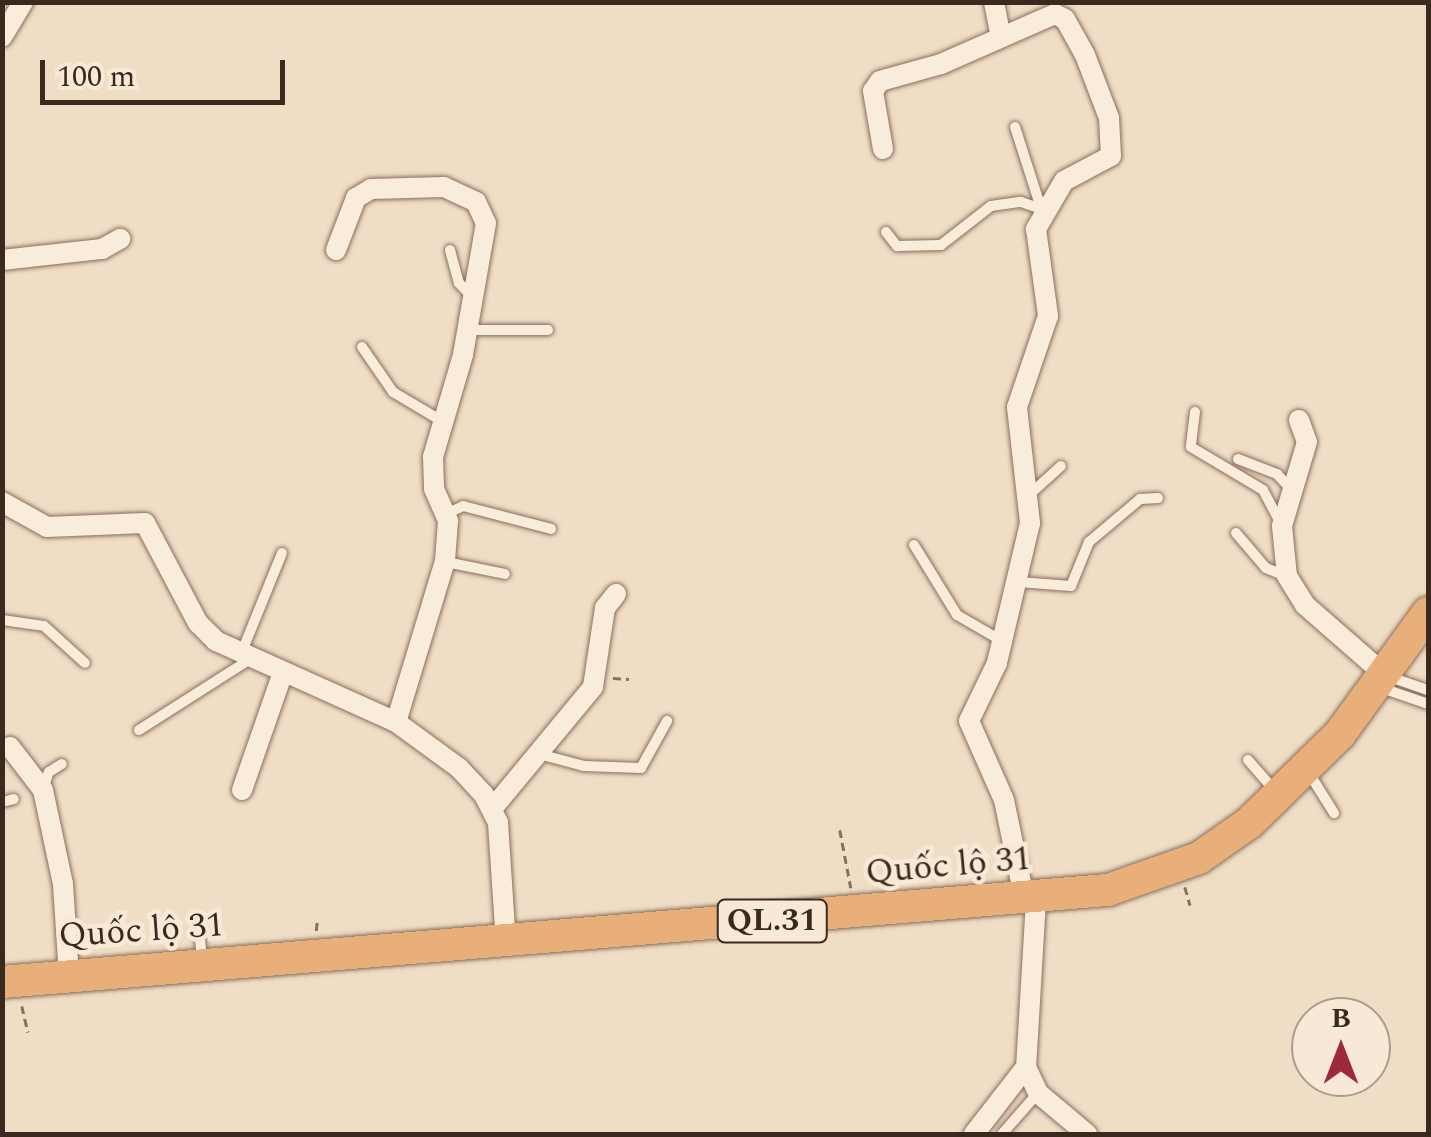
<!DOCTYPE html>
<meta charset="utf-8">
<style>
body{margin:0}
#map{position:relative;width:1431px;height:1137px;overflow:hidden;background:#efddc6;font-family:Spectral,serif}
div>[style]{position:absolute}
.path>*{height:2.5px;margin-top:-1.25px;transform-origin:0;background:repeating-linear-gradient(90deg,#8b6e5b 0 8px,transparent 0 13px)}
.roads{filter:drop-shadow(0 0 2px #8b6e5b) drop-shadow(0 0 2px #8b6e5b)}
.service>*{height:10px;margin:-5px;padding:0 5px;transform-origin:5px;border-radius:5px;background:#faecda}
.minor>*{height:20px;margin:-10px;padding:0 10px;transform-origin:10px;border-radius:10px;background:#faecda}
.trunk>*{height:32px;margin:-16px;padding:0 16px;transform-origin:16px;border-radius:16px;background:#e9af7a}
span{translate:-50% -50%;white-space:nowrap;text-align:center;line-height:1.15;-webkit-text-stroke:9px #f7e9d6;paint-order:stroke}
.shield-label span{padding:2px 8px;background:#f7e9d6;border:2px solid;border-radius:8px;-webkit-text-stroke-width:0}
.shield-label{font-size:32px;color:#3b291f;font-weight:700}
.street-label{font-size:35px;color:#3b291f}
.frame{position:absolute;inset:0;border:5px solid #3b291f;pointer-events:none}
.north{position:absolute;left:1291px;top:997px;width:100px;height:100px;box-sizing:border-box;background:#f7e9d6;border:2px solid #ac9c8d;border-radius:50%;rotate:0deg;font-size:28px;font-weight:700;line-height:40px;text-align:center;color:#3b291f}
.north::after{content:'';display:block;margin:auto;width:35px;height:45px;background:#9c2a3a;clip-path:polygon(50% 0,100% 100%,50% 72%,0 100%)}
.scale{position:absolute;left:40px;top:60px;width:245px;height:45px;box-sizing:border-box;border:5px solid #3b291f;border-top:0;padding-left:12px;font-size:30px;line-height:35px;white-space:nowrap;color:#3b291f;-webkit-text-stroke:8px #f7e9d6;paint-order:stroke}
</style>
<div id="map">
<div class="path">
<div style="left:613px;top:678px;width:16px;rotate:4deg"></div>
<div style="left:840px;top:830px;width:59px;rotate:79.3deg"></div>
<div style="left:1185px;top:887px;width:19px;rotate:74deg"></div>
<div style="left:316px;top:931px;width:9px;rotate:-84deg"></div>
<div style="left:22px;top:1006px;width:27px;rotate:77deg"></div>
</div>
<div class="roads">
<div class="service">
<div style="left:1015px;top:127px;width:85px;rotate:72.2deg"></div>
<div style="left:886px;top:232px;width:18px;rotate:52deg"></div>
<div style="left:897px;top:246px;width:44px;rotate:-1.3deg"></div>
<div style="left:941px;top:245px;width:63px;rotate:-38deg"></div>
<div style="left:991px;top:206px;width:30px;rotate:-8deg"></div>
<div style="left:1021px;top:202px;width:24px;rotate:19deg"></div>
<div style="left:450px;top:250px;width:34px;rotate:75deg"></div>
<div style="left:459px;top:283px;width:21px;rotate:47deg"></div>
<div style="left:468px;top:330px;width:80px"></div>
<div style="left:362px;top:347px;width:55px;rotate:55.4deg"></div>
<div style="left:393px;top:392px;width:55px;rotate:30.8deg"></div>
<div style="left:1195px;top:412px;width:35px;rotate:97deg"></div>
<div style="left:1191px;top:447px;width:84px;rotate:30.8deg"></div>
<div style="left:1263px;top:490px;width:40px;rotate:62deg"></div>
<div style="left:1238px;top:459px;width:42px;rotate:21deg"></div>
<div style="left:1277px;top:474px;width:22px;rotate:47deg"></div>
<div style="left:1029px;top:495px;width:43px;rotate:-42.2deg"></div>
<div style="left:446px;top:514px;width:19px;rotate:-25deg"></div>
<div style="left:463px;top:506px;width:91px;rotate:14.6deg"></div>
<div style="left:1236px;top:533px;width:46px;rotate:49.4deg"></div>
<div style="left:1266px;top:568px;width:22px;rotate:22deg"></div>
<div style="left:914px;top:545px;width:82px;rotate:58.4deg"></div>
<div style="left:957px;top:615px;width:52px;rotate:30deg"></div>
<div style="left:446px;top:562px;width:60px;rotate:11.5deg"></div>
<div style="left:1019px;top:582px;width:52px;rotate:4.4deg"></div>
<div style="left:1071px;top:586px;width:48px;rotate:-67.8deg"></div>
<div style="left:1089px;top:542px;width:67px;rotate:-40.1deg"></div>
<div style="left:1140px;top:499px;width:18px;rotate:-3deg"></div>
<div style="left:2px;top:620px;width:42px;rotate:8.1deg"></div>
<div style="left:44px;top:626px;width:55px;rotate:42.1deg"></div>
<div style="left:241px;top:654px;width:109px;rotate:-67.9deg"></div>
<div style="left:1387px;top:676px;width:43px;rotate:18.9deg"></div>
<div style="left:1379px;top:687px;width:52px;rotate:19.1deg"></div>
<div style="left:139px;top:730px;width:130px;rotate:-32.5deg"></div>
<div style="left:539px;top:754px;width:47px;rotate:14.9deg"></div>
<div style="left:584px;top:766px;width:57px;rotate:2deg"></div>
<div style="left:641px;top:768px;width:54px;rotate:-61deg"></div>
<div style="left:1248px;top:760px;width:41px;rotate:48.9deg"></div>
<div style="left:1307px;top:770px;width:51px;rotate:57.9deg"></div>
<div style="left:43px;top:789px;width:18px;rotate:-71deg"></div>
<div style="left:49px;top:772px;width:15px;rotate:-32deg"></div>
<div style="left:2px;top:802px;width:12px;rotate:-14deg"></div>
<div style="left:199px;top:930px;width:30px;rotate:84deg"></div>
<div style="left:1002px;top:1134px;width:55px;rotate:-48.7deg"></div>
</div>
<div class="minor">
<div style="left:994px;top:2px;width:33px;rotate:79deg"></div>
<div style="left:2px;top:37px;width:41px;rotate:-59deg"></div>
<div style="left:883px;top:149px;width:59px;rotate:-99.8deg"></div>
<div style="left:873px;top:91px;width:12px;rotate:-55deg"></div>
<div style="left:880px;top:81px;width:63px;rotate:-15.6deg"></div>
<div style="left:941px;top:64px;width:124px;rotate:-23.7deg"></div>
<div style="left:1055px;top:14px;width:11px;rotate:27deg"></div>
<div style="left:1065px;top:19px;width:41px;rotate:60.9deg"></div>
<div style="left:1085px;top:55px;width:67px;rotate:69.1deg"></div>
<div style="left:1109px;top:118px;width:38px;rotate:87deg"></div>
<div style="left:1111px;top:156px;width:53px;rotate:152deg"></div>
<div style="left:1064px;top:181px;width:56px;rotate:120.3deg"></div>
<div style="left:1036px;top:229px;width:88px;rotate:82.1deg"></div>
<div style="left:1048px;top:316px;width:96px;rotate:108.8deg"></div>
<div style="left:1017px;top:407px;width:117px;rotate:83.6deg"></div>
<div style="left:1030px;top:523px;width:144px;rotate:103.3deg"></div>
<div style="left:997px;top:663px;width:64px;rotate:115.8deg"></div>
<div style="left:969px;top:721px;width:86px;rotate:66.1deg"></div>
<div style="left:1004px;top:800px;width:103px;rotate:78.3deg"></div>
<div style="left:336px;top:250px;width:56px;rotate:-69deg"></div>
<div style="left:356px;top:198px;width:17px;rotate:-31deg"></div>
<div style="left:371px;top:189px;width:73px;rotate:-1.6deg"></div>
<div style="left:444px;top:187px;width:35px;rotate:25deg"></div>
<div style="left:476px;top:202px;width:23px;rotate:65deg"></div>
<div style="left:486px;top:223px;width:134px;rotate:99.9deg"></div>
<div style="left:463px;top:355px;width:106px;rotate:106.4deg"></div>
<div style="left:433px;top:457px;width:32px;rotate:88deg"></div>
<div style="left:434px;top:489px;width:35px;rotate:66deg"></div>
<div style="left:448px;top:521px;width:40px;rotate:94.3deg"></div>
<div style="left:445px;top:561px;width:168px;rotate:106.9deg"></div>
<div style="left:2px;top:260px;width:101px;rotate:-6.3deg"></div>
<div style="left:102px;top:249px;width:21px;rotate:-29deg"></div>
<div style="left:1299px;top:420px;width:23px;rotate:70deg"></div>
<div style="left:1307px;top:442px;width:88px;rotate:106.6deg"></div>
<div style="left:1282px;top:526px;width:50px;rotate:84.3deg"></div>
<div style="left:1287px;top:576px;width:34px;rotate:58deg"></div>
<div style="left:1305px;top:605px;width:106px;rotate:41.2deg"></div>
<div style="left:2px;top:502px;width:51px;rotate:29.1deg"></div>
<div style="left:47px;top:527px;width:98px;rotate:-2.3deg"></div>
<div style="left:145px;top:523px;width:113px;rotate:62.1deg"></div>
<div style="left:198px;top:623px;width:25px;rotate:45deg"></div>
<div style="left:216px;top:641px;width:197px;rotate:24.2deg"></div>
<div style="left:396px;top:722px;width:78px;rotate:36.1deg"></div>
<div style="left:459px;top:768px;width:37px;rotate:47deg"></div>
<div style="left:484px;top:795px;width:31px;rotate:63deg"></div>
<div style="left:498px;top:823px;width:119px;rotate:86.2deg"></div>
<div style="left:10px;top:747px;width:54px;rotate:52.5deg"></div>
<div style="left:43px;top:790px;width:96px;rotate:78deg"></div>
<div style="left:63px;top:884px;width:92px;rotate:86.3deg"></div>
<div style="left:242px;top:790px;width:122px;rotate:-70.8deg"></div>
<div style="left:492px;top:809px;width:158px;rotate:-50.4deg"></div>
<div style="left:593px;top:687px;width:80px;rotate:-81.4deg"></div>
<div style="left:605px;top:608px;width:18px;rotate:-52deg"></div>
<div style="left:1036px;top:900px;width:167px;rotate:93.4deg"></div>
<div style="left:1026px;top:1067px;width:29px;rotate:65deg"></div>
<div style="left:1038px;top:1093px;width:64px;rotate:39.9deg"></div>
<div style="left:974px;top:1134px;width:85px;rotate:-52.2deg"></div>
</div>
<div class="trunk">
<div style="left:2px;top:982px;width:1110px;rotate:-4.76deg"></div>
<div style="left:1108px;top:890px;width:96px;rotate:-19.4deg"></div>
<div style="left:1199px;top:858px;width:61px;rotate:-35deg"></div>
<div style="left:1249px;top:823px;width:127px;rotate:-44.4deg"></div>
<div style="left:1340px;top:734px;width:150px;rotate:-54deg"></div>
</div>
</div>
<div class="shield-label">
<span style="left:772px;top:921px">QL.31</span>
</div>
<div class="street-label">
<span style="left:948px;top:866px;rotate:-5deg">Quốc lộ 31</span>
<span style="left:141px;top:931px;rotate:-4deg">Quốc lộ 31</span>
</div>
<div class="frame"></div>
<div class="north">B</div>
<div class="scale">100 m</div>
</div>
